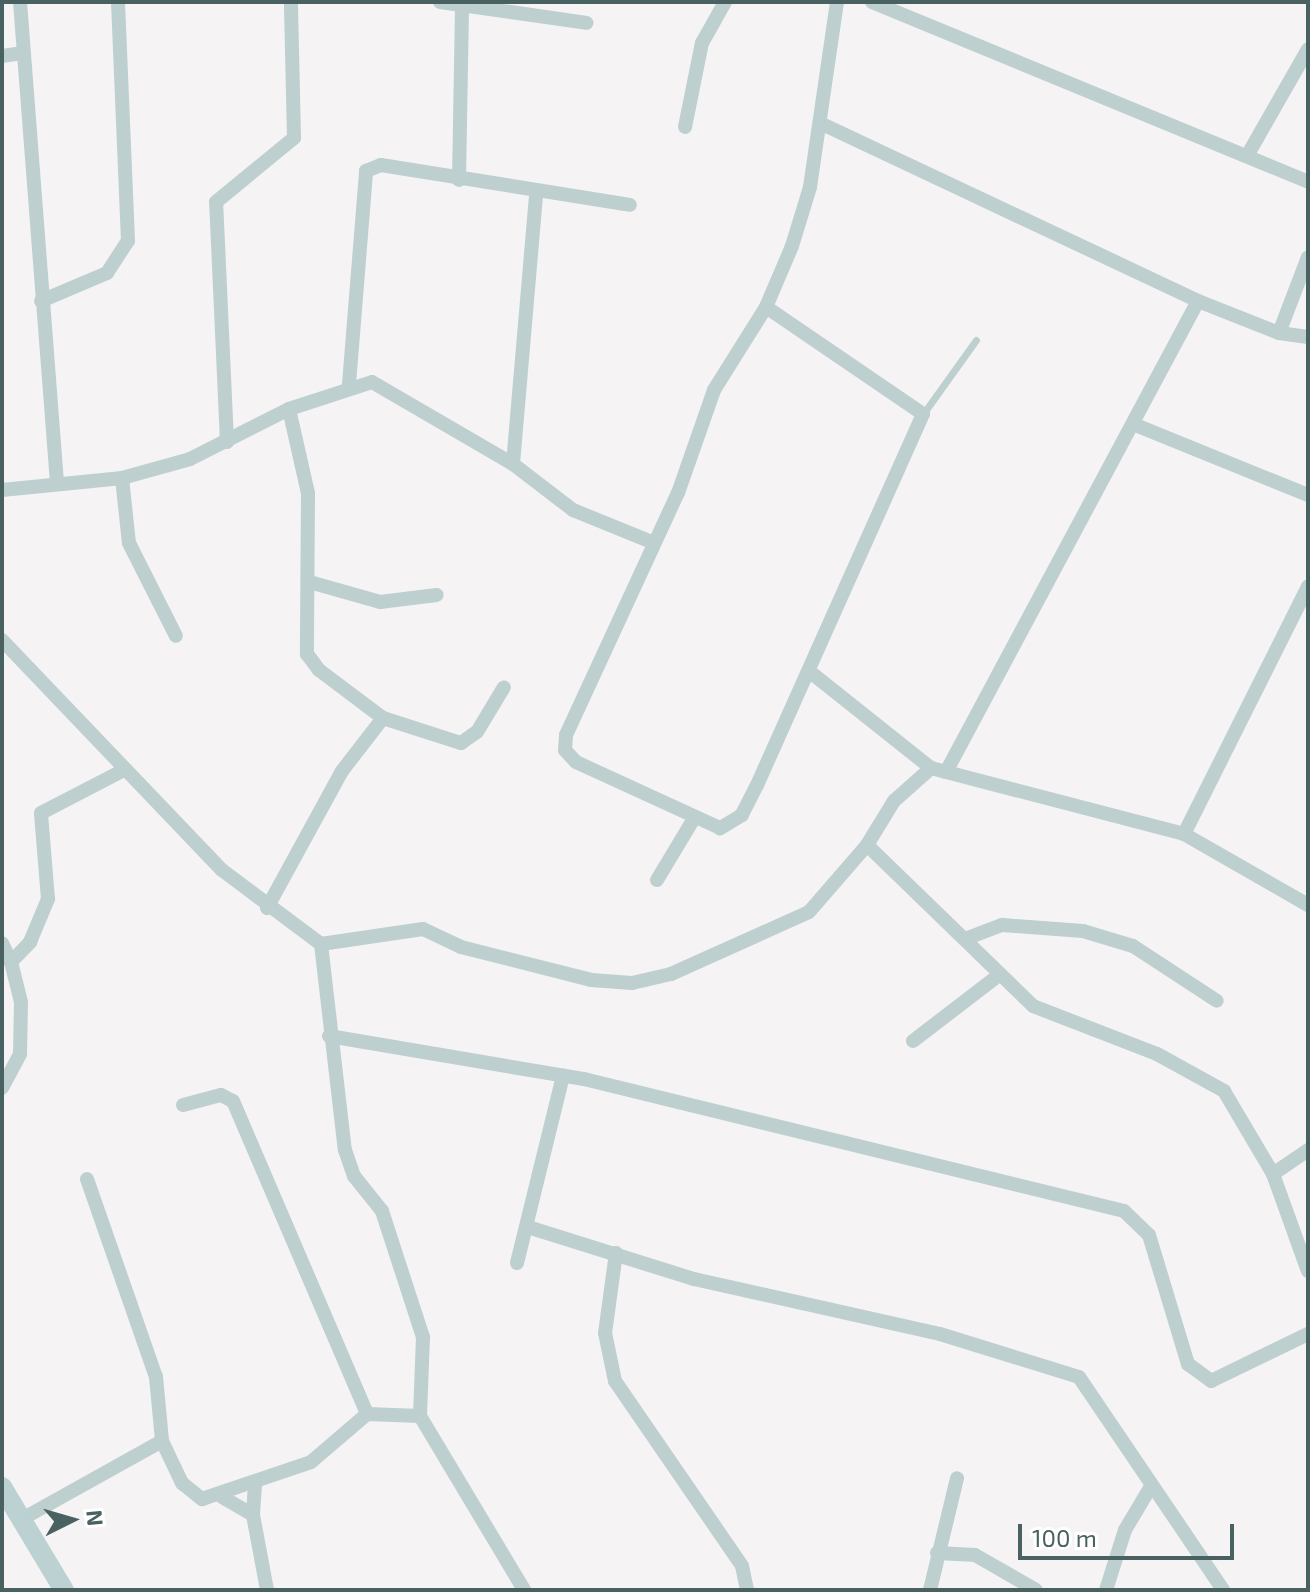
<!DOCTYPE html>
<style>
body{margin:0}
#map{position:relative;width:1310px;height:1592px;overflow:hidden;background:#f5f3f4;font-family:"Exo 2",sans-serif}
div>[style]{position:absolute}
.lane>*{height:7px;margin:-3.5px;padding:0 3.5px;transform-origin:3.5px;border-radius:3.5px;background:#bdcfcf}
.street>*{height:14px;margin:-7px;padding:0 7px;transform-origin:7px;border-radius:7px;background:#bdcfcf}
.secondary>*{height:20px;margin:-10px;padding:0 10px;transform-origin:10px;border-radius:10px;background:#bbd1d2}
span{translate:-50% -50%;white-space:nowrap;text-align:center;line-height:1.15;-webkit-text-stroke:6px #fff;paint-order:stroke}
.frame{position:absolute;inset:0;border:4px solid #496261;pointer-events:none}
.north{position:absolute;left:32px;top:1480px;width:80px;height:80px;-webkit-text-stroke:6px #fff;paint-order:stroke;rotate:85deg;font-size:22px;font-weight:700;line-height:32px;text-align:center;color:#496261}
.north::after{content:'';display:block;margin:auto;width:28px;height:36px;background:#496261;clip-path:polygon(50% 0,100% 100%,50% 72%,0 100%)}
.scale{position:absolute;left:1018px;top:1524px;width:216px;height:36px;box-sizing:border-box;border:4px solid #496261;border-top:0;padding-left:10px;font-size:24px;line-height:28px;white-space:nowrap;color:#496261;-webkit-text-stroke:6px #fff;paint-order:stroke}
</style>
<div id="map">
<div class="lane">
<div style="left:923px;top:414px;width:91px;rotate:-54.4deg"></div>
</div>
<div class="street">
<div style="left:20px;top:2px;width:482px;rotate:85.6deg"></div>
<div style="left:440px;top:2px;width:148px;rotate:8.1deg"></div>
<div style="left:872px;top:2px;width:472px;rotate:22.4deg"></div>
<div style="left:2px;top:56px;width:22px;rotate:-8deg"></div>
<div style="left:820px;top:123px;width:418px;rotate:25.2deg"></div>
<div style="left:1198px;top:301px;width:87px;rotate:21.6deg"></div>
<div style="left:1279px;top:333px;width:29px;rotate:8deg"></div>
<div style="left:685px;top:127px;width:86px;rotate:-78.6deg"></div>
<div style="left:702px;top:43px;width:47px;rotate:-60.7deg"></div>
<div style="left:1247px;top:156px;width:123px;rotate:-60.3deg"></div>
<div style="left:459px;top:180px;width:172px;rotate:-89deg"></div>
<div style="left:41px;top:301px;width:72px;rotate:-23deg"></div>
<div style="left:107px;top:273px;width:38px;rotate:-57deg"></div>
<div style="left:128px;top:241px;width:239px;rotate:-92.4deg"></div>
<div style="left:766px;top:307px;width:190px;rotate:34.3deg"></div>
<div style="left:923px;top:414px;width:406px;rotate:114.1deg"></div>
<div style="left:757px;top:785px;width:34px;rotate:117deg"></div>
<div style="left:742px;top:815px;width:26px;rotate:149deg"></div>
<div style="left:720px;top:828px;width:158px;rotate:-155.4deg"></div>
<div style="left:576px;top:762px;width:16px;rotate:-133deg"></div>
<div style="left:565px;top:750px;width:15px;rotate:-86deg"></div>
<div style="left:566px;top:735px;width:267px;rotate:-65.2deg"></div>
<div style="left:678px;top:493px;width:109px;rotate:-70.7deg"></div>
<div style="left:714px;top:390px;width:98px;rotate:-57.9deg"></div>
<div style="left:766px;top:307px;width:66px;rotate:-66.9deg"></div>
<div style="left:792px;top:246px;width:62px;rotate:-73deg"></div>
<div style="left:810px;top:187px;width:187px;rotate:-81.7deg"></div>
<div style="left:1279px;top:333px;width:81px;rotate:-69.1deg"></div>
<div style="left:349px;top:384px;width:214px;rotate:-85.4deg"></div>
<div style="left:366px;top:171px;width:16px;rotate:-22deg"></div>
<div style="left:381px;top:165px;width:252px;rotate:9.1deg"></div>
<div style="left:289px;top:409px;width:86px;rotate:77.3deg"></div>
<div style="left:308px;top:493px;width:161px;rotate:90.4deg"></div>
<div style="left:307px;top:654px;width:20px;rotate:53deg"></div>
<div style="left:319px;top:670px;width:80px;rotate:36.9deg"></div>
<div style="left:383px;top:718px;width:82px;rotate:17.8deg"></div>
<div style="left:461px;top:743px;width:19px;rotate:-35deg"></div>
<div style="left:477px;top:732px;width:52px;rotate:-59deg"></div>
<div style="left:1133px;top:424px;width:189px;rotate:22.1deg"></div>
<div style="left:227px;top:442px;width:240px;rotate:-92.6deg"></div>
<div style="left:216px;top:202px;width:101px;rotate:-39.4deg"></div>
<div style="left:294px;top:138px;width:136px;rotate:-91.3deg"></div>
<div style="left:513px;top:464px;width:271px;rotate:-85.1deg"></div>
<div style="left:122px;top:478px;width:65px;rotate:83.9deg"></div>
<div style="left:129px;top:543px;width:104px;rotate:63.2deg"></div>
<div style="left:2px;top:490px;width:121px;rotate:-5.7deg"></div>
<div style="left:122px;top:478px;width:71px;rotate:-15.6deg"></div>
<div style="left:190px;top:459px;width:111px;rotate:-26.8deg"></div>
<div style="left:289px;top:409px;width:87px;rotate:-18deg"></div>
<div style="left:372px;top:382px;width:163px;rotate:30.2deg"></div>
<div style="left:513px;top:464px;width:76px;rotate:37.5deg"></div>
<div style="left:573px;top:510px;width:85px;rotate:22.1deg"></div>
<div style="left:313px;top:583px;width:70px;rotate:15.8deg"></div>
<div style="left:380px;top:602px;width:57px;rotate:-7deg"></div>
<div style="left:2px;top:640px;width:318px;rotate:46.3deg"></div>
<div style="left:222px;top:870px;width:124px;rotate:36.8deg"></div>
<div style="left:321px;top:944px;width:103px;rotate:-8.4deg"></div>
<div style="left:423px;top:929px;width:42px;rotate:25.3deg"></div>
<div style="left:461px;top:947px;width:134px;rotate:14.2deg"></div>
<div style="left:591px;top:980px;width:41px;rotate:4.2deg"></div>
<div style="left:632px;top:983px;width:40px;rotate:-13deg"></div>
<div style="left:671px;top:974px;width:151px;rotate:-24.2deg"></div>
<div style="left:809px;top:912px;width:89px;rotate:-49.1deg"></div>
<div style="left:867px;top:845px;width:52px;rotate:-58.5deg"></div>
<div style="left:894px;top:801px;width:50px;rotate:-41.7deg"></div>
<div style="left:931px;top:768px;width:261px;rotate:14.6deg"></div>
<div style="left:1184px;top:834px;width:143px;rotate:29.8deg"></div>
<div style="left:809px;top:671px;width:156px;rotate:38.5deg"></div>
<div style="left:946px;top:772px;width:534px;rotate:-61.85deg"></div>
<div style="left:1184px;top:834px;width:277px;rotate:-63.4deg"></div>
<div style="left:867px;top:845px;width:231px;rotate:44.1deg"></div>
<div style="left:1033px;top:1006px;width:133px;rotate:21.2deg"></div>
<div style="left:1157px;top:1054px;width:77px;rotate:28.9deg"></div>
<div style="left:1224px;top:1091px;width:96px;rotate:59.4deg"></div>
<div style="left:1273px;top:1174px;width:103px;rotate:70.2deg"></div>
<div style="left:657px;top:880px;width:70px;rotate:-59deg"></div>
<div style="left:267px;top:908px;width:156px;rotate:-61.3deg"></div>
<div style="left:342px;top:771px;width:67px;rotate:-52.3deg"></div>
<div style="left:965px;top:939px;width:40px;rotate:-21deg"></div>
<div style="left:1002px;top:925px;width:81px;rotate:4.2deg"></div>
<div style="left:1083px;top:931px;width:52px;rotate:16.7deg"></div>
<div style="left:1133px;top:946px;width:100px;rotate:33.2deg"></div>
<div style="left:2px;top:943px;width:21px;rotate:65deg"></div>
<div style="left:321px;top:944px;width:207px;rotate:83.4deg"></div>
<div style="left:345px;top:1150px;width:28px;rotate:71deg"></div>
<div style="left:354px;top:1176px;width:45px;rotate:51.3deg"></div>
<div style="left:382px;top:1211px;width:133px;rotate:72deg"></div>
<div style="left:423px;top:1337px;width:79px;rotate:92.2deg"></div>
<div style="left:420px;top:1416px;width:203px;rotate:59.1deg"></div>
<div style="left:329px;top:1036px;width:259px;rotate:9.6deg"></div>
<div style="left:584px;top:1079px;width:556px;rotate:13.74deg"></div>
<div style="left:1124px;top:1211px;width:35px;rotate:44deg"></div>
<div style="left:1149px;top:1235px;width:135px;rotate:73.2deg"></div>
<div style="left:1188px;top:1364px;width:29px;rotate:36deg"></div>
<div style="left:1211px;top:1381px;width:108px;rotate:-25.9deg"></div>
<div style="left:913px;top:1041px;width:108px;rotate:-37.5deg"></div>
<div style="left:2px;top:1088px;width:38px;rotate:-62deg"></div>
<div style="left:20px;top:1054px;width:52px;rotate:-88.9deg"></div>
<div style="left:21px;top:1002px;width:41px;rotate:-104deg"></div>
<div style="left:11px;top:962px;width:28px;rotate:-46deg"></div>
<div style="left:30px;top:942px;width:47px;rotate:-67.3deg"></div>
<div style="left:48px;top:899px;width:86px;rotate:-94.7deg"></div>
<div style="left:41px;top:813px;width:91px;rotate:-27.4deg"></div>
<div style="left:183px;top:1105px;width:39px;rotate:-15deg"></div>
<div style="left:221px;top:1095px;width:13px;rotate:27deg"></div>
<div style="left:233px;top:1101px;width:340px;rotate:66.8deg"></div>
<div style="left:1273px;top:1174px;width:42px;rotate:-34.4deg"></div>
<div style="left:87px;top:1179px;width:210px;rotate:70.8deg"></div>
<div style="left:156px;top:1377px;width:64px;rotate:84.6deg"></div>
<div style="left:162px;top:1441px;width:47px;rotate:64.5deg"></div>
<div style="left:182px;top:1483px;width:26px;rotate:39deg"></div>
<div style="left:202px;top:1499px;width:115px;rotate:-18.7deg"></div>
<div style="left:311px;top:1462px;width:74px;rotate:-40.6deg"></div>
<div style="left:367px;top:1414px;width:53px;rotate:2.2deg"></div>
<div style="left:531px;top:1228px;width:171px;rotate:17.4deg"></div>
<div style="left:694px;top:1279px;width:252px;rotate:12.6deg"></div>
<div style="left:940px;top:1334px;width:145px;rotate:17.2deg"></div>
<div style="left:1079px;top:1377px;width:257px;rotate:55.9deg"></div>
<div style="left:616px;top:1253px;width:81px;rotate:97.8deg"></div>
<div style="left:605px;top:1333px;width:49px;rotate:78.2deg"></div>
<div style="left:615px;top:1381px;width:224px;rotate:55.5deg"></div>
<div style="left:742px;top:1566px;width:25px;rotate:78deg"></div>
<div style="left:517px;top:1263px;width:193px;rotate:-76.2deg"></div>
<div style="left:255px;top:1485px;width:30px;rotate:94deg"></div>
<div style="left:253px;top:1515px;width:76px;rotate:79.4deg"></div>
<div style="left:222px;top:1497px;width:36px;rotate:30deg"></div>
<div style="left:22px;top:1519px;width:160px;rotate:-29.1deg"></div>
<div style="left:937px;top:1553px;width:38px;rotate:3deg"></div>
<div style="left:975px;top:1555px;width:70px;rotate:29.8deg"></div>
<div style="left:930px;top:1590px;width:115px;rotate:-76.4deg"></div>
<div style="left:1106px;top:1590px;width:63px;rotate:-72.4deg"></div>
<div style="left:1125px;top:1530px;width:49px;rotate:-59.2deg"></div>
</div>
<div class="secondary">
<div style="left:2px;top:1487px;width:120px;rotate:59deg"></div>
</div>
<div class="frame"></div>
<div class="north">N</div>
<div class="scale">100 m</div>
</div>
